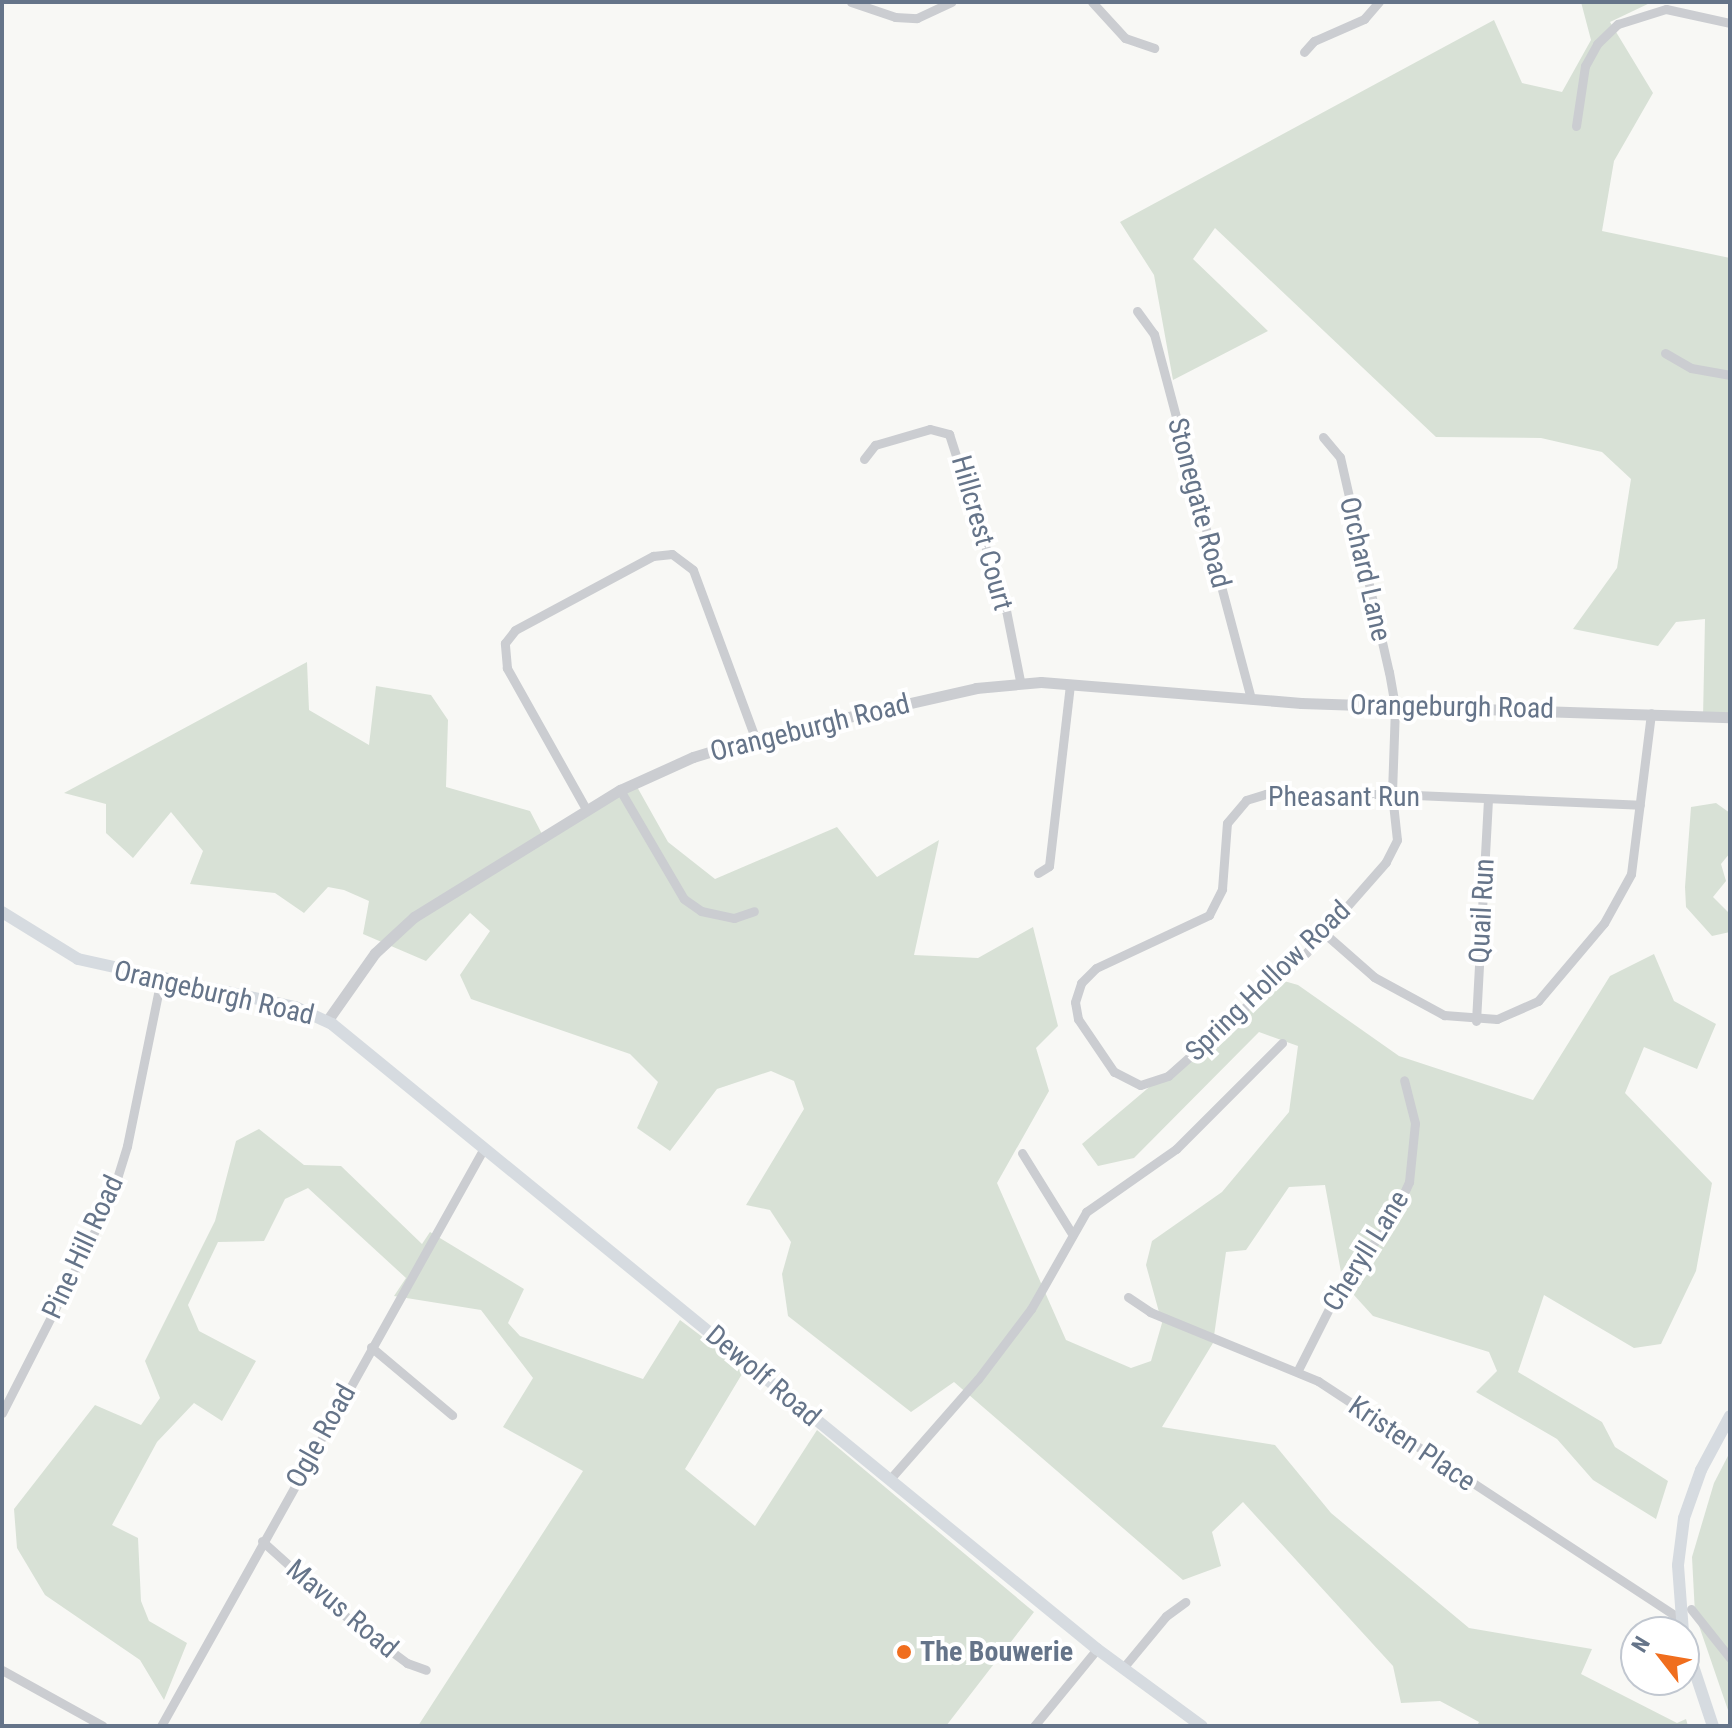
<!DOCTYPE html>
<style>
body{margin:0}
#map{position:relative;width:1732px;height:1728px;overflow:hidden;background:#f8f8f5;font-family:"Roboto Condensed",sans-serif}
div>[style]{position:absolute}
.green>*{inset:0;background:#d8e1d6}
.minor>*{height:9px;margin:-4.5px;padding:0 4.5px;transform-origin:4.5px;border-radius:4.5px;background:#cbcdd1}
.tertiary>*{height:11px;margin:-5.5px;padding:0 5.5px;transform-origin:5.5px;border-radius:5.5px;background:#cbcdd1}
.secondary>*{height:12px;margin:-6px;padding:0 6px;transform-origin:6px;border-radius:6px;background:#d6dbe0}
.dots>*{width:22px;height:22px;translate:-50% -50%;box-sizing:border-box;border:4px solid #fff;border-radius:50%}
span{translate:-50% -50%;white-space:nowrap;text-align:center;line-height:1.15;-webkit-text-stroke:8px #fff;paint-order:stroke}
.street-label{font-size:28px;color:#657489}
.poi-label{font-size:28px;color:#657489;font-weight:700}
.left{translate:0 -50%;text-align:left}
.frame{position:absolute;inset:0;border:4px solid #657489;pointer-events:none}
.north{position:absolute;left:1620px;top:1616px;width:80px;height:80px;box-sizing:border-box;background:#fff;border:2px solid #c1c7d0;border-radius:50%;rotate:301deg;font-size:22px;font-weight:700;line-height:32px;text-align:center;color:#657489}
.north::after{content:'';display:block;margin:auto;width:28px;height:36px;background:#f06e1e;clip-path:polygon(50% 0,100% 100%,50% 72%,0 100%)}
</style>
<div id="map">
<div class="green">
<div style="clip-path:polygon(1581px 2px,1652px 2px,1610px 22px,1653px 93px,1614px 161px,1602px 231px,1730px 258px,1730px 719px,1703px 718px,1705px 619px,1676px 622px,1658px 646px,1573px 629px,1617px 568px,1631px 479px,1602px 452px,1541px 438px,1436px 437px,1215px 228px,1193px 259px,1268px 331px,1173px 380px,1154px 275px,1120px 222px,1494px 20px,1522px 83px,1562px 92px,1591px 40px)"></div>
<div style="clip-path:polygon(307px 662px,309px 710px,369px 745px,376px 686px,431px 695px,448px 720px,446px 787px,530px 811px,542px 834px,636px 785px,668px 842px,715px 879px,837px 827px,877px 877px,939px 840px,914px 955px,978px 958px,1033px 927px,1058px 1026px,1036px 1048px,1049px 1091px,997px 1183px,1066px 1340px,1131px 1368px,1151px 1361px,1162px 1323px,1146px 1265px,1152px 1241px,1222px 1192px,1289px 1112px,1298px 1046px,1259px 1032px,1134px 1158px,1098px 1166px,1082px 1144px,1277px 979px,1298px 985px,1399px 1056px,1533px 1100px,1610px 976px,1654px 954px,1674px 1001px,1716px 1024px,1697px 1069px,1644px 1047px,1625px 1093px,1712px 1183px,1696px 1271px,1661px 1344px,1634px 1348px,1544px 1295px,1518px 1372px,1602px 1422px,1615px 1447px,1668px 1481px,1656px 1519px,1593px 1480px,1557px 1439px,1476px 1392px,1497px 1371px,1489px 1352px,1373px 1316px,1343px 1283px,1325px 1185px,1289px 1187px,1246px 1250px,1226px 1252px,1213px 1343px,1162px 1427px,1275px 1445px,1331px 1513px,1469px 1628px,1592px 1649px,1581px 1674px,1677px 1723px,1686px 1719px,1688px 1726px,1477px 1726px,1479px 1722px,1440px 1701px,1401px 1703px,1393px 1666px,1243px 1502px,1212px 1532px,1221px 1566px,1183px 1580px,954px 1382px,911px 1412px,788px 1316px,782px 1274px,791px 1242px,770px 1210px,746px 1205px,804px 1109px,794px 1081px,771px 1071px,717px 1089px,670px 1151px,637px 1128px,658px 1082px,630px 1054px,471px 999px,460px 975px,490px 931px,470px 913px,426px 961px,363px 934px,369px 901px,344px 890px,328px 887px,304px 913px,275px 893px,190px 884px,203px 851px,171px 812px,133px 858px,106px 833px,106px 804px,64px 793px)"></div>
<div style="clip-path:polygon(1716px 803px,1730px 813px,1730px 853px,1721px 864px,1726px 881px,1713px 897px,1730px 914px,1730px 932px,1712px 936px,1686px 907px,1685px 887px,1691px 807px)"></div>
<div style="clip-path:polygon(259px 1129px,304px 1165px,341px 1166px,422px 1244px,430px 1232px,524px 1289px,508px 1323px,520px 1336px,643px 1379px,680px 1320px,745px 1369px,685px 1469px,755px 1526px,817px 1430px,1034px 1612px,946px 1726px,418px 1726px,583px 1471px,503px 1427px,533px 1378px,481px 1310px,394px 1296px,406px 1278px,308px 1188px,285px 1199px,264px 1241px,218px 1242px,188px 1305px,199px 1331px,256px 1361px,222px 1421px,194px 1403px,157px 1442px,112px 1525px,138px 1538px,141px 1601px,149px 1621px,187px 1643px,164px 1700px,140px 1660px,45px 1595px,17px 1548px,14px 1509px,95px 1405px,141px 1425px,160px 1398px,145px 1361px,215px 1221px,236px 1141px)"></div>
<div style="clip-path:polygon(1730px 1452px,1730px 1716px,1695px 1614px,1692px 1557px,1714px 1483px)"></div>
</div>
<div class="minor">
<div style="left:851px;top:2px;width:46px;rotate:18.8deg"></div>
<div style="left:895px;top:17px;width:22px;rotate:3deg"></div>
<div style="left:917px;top:18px;width:38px;rotate:-25deg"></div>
<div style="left:1092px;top:2px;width:49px;rotate:47.5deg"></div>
<div style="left:1125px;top:38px;width:31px;rotate:19deg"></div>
<div style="left:1304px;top:52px;width:15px;rotate:-48deg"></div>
<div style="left:1314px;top:41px;width:55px;rotate:-23.7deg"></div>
<div style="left:1364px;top:19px;width:23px;rotate:-49deg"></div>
<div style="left:1576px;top:126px;width:61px;rotate:-81.5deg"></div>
<div style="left:1585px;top:66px;width:25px;rotate:-61deg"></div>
<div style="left:1597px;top:44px;width:29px;rotate:-44deg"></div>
<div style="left:1618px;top:24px;width:50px;rotate:-17.4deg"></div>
<div style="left:1666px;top:9px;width:66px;rotate:12.3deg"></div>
<div style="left:1137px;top:311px;width:29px;rotate:54deg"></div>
<div style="left:1154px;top:334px;width:378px;rotate:75.1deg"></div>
<div style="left:1665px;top:353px;width:30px;rotate:30deg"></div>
<div style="left:1691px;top:368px;width:40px;rotate:10deg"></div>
<div style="left:1323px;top:437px;width:26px;rotate:50deg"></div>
<div style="left:1340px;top:457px;width:221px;rotate:77.2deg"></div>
<div style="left:1389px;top:672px;width:36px;rotate:80deg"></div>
<div style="left:1395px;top:707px;width:87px;rotate:92deg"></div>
<div style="left:1392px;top:794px;width:46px;rotate:83.8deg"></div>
<div style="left:1397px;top:840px;width:25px;rotate:117deg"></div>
<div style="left:1386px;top:862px;width:121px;rotate:131.3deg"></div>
<div style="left:1306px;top:953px;width:185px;rotate:138.3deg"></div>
<div style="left:1168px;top:1076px;width:29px;rotate:162deg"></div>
<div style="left:1140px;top:1085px;width:29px;rotate:-153deg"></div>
<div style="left:1114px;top:1072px;width:64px;rotate:-124.2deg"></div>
<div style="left:1078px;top:1019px;width:17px;rotate:-100deg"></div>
<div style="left:1075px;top:1002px;width:20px;rotate:-72deg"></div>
<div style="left:1081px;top:983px;width:21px;rotate:-45deg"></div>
<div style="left:1096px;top:968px;width:125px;rotate:-25.1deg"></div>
<div style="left:1209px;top:915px;width:29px;rotate:-63deg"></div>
<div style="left:1222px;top:889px;width:66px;rotate:-85.7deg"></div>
<div style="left:1227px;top:823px;width:30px;rotate:-50deg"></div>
<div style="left:1246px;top:800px;width:21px;rotate:-17deg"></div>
<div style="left:1266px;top:794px;width:126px"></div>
<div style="left:1392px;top:794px;width:248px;rotate:2.5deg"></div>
<div style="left:864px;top:459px;width:18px;rotate:-52deg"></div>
<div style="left:875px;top:445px;width:57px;rotate:-16.2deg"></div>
<div style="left:930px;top:429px;width:20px;rotate:15deg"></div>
<div style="left:949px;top:434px;width:185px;rotate:72.1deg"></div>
<div style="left:1006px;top:610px;width:72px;rotate:78.8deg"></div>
<div style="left:620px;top:790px;width:126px;rotate:59.6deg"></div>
<div style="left:684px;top:899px;width:21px;rotate:35deg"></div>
<div style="left:701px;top:911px;width:34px;rotate:12deg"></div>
<div style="left:734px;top:918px;width:21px;rotate:-19deg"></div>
<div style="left:586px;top:809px;width:162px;rotate:-119.3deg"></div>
<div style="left:507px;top:668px;width:25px;rotate:-95deg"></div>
<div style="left:505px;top:643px;width:16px;rotate:-52deg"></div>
<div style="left:515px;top:630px;width:157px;rotate:-28.2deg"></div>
<div style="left:653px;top:556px;width:19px;rotate:-6deg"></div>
<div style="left:672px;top:554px;width:26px;rotate:37deg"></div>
<div style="left:693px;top:570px;width:179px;rotate:69.7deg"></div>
<div style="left:1038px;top:873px;width:13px;rotate:-32deg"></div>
<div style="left:1049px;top:866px;width:183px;rotate:-83.4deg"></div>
<div style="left:1324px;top:933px;width:67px;rotate:41.3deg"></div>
<div style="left:1374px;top:977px;width:80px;rotate:28.5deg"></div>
<div style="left:1444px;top:1015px;width:53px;rotate:4.3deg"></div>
<div style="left:1497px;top:1019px;width:45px;rotate:-23.7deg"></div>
<div style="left:1538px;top:1001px;width:102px;rotate:-49.8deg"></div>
<div style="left:1604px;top:923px;width:56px;rotate:-61.1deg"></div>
<div style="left:1631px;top:874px;width:162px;rotate:-82.9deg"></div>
<div style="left:1476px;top:1021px;width:221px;rotate:-86.9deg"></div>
<div style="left:1022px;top:1153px;width:93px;rotate:58.2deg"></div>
<div style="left:1128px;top:1297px;width:27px;rotate:34deg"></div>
<div style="left:1150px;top:1312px;width:182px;rotate:22.3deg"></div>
<div style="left:1318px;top:1381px;width:435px;rotate:33.3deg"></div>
<div style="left:371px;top:1347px;width:106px;rotate:40deg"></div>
<div style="left:1298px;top:1370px;width:91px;rotate:-63.2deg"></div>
<div style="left:1339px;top:1289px;width:88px;rotate:-52.9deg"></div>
<div style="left:1392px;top:1219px;width:41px;rotate:-65.3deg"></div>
<div style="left:1409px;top:1182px;width:59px;rotate:-84.2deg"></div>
<div style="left:1415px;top:1123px;width:44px;rotate:-104.3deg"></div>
<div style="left:2px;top:1413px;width:238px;rotate:-63deg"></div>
<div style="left:110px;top:1201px;width:58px;rotate:-72.8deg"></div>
<div style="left:127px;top:1146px;width:170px;rotate:-78.5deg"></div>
<div style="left:890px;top:1479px;width:133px;rotate:-48.7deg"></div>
<div style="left:978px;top:1379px;width:88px;rotate:-52.9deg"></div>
<div style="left:1031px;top:1309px;width:112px;rotate:-60.4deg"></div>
<div style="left:1086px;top:1212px;width:110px;rotate:-35deg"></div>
<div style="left:1176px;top:1149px;width:150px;rotate:-45deg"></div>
<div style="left:262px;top:1541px;width:121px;rotate:42deg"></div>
<div style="left:352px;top:1622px;width:69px;rotate:36.7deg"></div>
<div style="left:407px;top:1663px;width:20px;rotate:20deg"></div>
<div style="left:1691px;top:1609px;width:63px;rotate:51.5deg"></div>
<div style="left:1123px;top:1668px;width:67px;rotate:-50.4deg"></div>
<div style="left:1166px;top:1616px;width:24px;rotate:-36deg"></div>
<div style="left:2px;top:1670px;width:115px;rotate:29deg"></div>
<div style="left:161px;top:1726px;width:662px;rotate:-60.8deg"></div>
<div style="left:1034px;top:1726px;width:99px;rotate:-50.7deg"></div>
</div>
<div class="tertiary">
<div style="left:327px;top:1021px;width:83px;rotate:-54.8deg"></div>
<div style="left:375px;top:953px;width:53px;rotate:-42.7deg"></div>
<div style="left:414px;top:917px;width:242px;rotate:-31.7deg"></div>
<div style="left:620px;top:790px;width:80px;rotate:-24.3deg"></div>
<div style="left:693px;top:757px;width:65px;rotate:-17deg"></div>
<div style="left:755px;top:738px;width:227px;rotate:-12.7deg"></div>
<div style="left:976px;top:688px;width:65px;rotate:-5.3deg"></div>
<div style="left:1041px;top:682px;width:261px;rotate:4.6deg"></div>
<div style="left:1301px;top:703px;width:429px;rotate:1.9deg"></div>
</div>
<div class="secondary">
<div style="left:2px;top:912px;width:89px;rotate:31.7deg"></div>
<div style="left:78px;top:959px;width:222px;rotate:12.5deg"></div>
<div style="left:295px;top:1007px;width:41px;rotate:24.7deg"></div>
<div style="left:332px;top:1024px;width:988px;rotate:39.25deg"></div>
<div style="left:1097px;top:1649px;width:130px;rotate:36.3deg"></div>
<div style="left:1683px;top:1632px;width:67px;rotate:-94.3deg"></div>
<div style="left:1678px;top:1565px;width:47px;rotate:-82.7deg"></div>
<div style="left:1684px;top:1518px;width:51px;rotate:-70.5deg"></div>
<div style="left:1701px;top:1470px;width:61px;rotate:-61.8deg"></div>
<div style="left:1684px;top:1639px;width:92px;rotate:71.6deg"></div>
</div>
<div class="dots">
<div style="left:904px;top:1652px;background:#f06e1e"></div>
</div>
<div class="street-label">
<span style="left:1199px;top:503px;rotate:75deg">Stonegate Road</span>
<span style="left:982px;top:533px;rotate:74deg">Hillcrest Court</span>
<span style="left:1365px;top:569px;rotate:77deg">Orchard Lane</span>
<span style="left:1452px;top:707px;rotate:1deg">Orangeburgh Road</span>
<span style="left:810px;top:728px;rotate:-14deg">Orangeburgh Road</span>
<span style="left:1344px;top:797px">Pheasant Run</span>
<span style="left:1482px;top:911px;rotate:-87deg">Quail Run</span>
<span style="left:1268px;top:981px;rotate:-44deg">Spring Hollow Road</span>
<span style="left:214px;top:993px;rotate:13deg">Orangeburgh Road</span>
<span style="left:83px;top:1247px;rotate:-65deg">Pine Hill Road</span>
<span style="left:1366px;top:1251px;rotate:-58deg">Cheryll Lane</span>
<span style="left:763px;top:1376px;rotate:40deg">Dewolf Road</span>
<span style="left:321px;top:1436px;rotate:-61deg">Ogle Road</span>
<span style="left:1412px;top:1444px;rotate:34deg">Kristen Place</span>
<span style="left:342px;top:1609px;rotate:40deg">Mavus Road</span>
</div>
<div class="poi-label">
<span class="left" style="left:920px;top:1652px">The Bouwerie</span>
</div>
<div class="frame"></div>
<div class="north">N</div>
</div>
